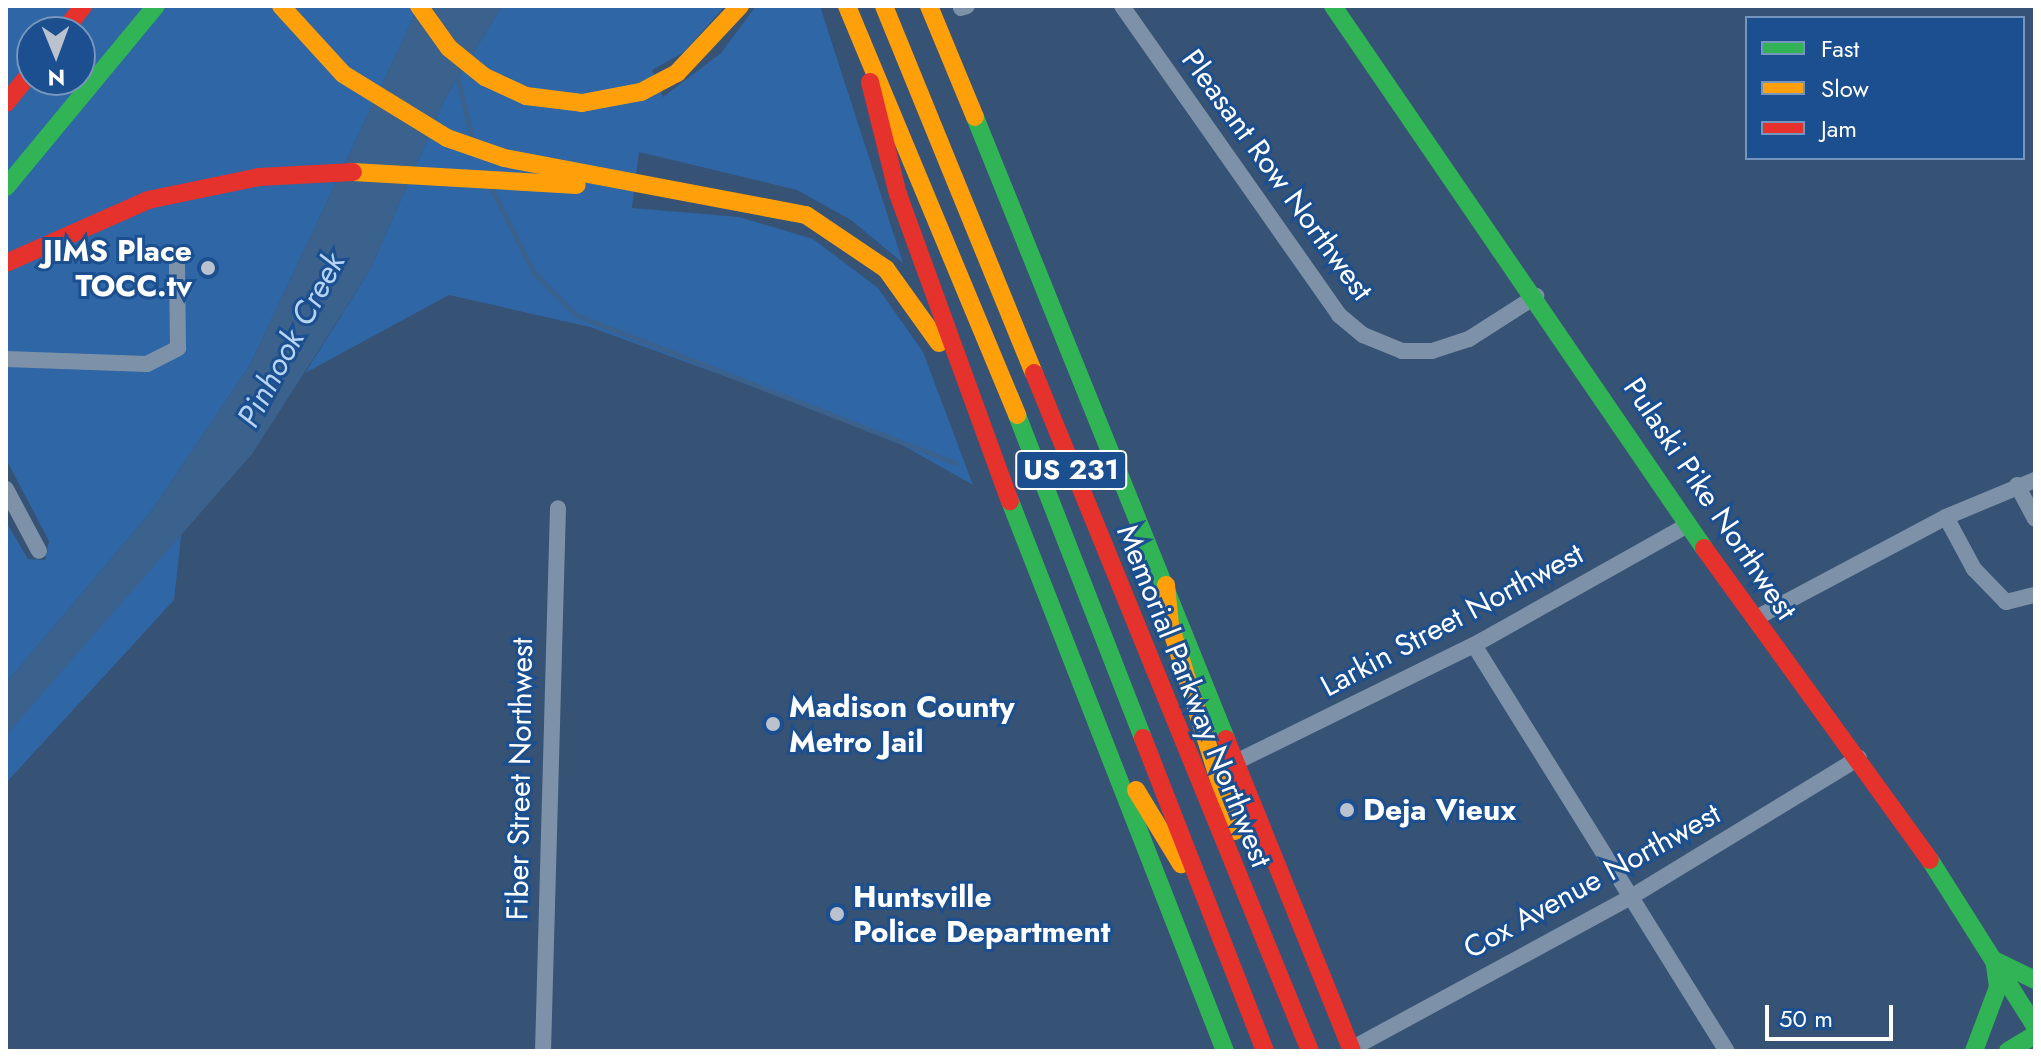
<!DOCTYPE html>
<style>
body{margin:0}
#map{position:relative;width:2041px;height:1057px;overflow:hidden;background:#365274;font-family:Jost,sans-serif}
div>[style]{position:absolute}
.green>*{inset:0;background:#2f66a5}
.water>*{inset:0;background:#3b618d}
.stream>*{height:5px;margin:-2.5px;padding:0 2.5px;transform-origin:2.5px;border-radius:2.5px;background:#3b618d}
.street>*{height:16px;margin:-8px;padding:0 8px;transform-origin:8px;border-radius:8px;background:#7d92a8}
.fast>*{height:18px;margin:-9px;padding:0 9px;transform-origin:9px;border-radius:9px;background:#30b455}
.slow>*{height:18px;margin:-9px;padding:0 9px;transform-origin:9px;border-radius:9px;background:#ff9f0a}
.jam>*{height:18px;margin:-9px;padding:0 9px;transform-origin:9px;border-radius:9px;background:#e5322d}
.dots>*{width:22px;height:22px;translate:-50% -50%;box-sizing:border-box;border:4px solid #1b4f8f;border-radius:50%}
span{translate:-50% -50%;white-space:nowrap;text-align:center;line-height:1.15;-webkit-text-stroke:6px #1b4f8f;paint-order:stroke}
.shield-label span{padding:2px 6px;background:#1b4f8f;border:2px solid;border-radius:6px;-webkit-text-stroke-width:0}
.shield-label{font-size:28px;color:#fff;font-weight:700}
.street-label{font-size:30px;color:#fff}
.poi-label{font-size:30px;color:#fff;font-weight:700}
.right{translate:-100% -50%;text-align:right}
.left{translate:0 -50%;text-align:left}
.water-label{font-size:32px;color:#b5d3f5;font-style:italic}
.frame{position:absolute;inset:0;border:8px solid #fff;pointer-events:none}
.legend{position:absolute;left:1745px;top:16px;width:280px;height:144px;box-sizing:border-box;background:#1b4f8f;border:2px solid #7695bc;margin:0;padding:10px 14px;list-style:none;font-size:24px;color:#fff}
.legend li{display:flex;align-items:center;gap:16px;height:40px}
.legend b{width:40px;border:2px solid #7695bc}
.north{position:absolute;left:16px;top:16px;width:80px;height:80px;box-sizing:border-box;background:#1b4f8f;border:2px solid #7695bc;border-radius:50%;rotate:179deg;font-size:22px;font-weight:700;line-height:32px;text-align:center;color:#fff}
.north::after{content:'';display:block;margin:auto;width:28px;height:36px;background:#b9c2ce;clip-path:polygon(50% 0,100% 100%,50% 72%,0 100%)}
.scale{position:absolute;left:1765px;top:1005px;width:128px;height:36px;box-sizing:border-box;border:4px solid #fff;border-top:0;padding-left:10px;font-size:24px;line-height:28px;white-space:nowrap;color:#fff;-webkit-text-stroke:6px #1b4f8f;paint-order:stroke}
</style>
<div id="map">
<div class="green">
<div style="clip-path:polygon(evenodd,6px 6px,419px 6px,250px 365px,150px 513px,6px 683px,6px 522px,28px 559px,45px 560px,49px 541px,6px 459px,6px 6px,32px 32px,80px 32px,80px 80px,32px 80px,32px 32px)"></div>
<div style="clip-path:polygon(502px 6px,725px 6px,684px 52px,652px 70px,663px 97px,721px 53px,756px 6px,820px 6px,903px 263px,851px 220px,797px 190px,639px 152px,632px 208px,739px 217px,813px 239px,878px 288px,923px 352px,973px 485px,883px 434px,590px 327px,449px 295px,305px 373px,370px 270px,445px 99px)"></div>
<div style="clip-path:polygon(182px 528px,174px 600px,6px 783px,6px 735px)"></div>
</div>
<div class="water">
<div style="clip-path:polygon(419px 6px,502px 6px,445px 99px,370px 270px,252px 454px,6px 735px,6px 683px,150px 513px,250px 365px)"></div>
</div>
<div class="stream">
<div style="left:458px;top:80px;width:60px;rotate:76.4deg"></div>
<div style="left:491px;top:188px;width:95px;rotate:63.2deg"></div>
<div style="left:534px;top:273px;width:59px;rotate:45deg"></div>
<div style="left:576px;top:315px;width:408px;rotate:21.3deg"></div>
</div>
<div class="street">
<div style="left:1122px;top:6px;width:378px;rotate:54.9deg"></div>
<div style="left:1339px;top:315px;width:31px;rotate:40deg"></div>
<div style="left:1363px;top:335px;width:42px;rotate:22.3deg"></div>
<div style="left:1402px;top:351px;width:30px"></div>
<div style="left:1432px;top:351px;width:39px;rotate:-18deg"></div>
<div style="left:1469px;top:339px;width:80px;rotate:-32.7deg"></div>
<div style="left:961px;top:8px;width:6px;rotate:-18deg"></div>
<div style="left:6px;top:359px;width:141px;rotate:2deg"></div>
<div style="left:147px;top:364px;width:35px;rotate:-27deg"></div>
<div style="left:178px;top:348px;width:83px;rotate:-90.7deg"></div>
<div style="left:2017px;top:485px;width:38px;rotate:62deg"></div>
<div style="left:6px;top:489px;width:70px;rotate:62deg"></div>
<div style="left:1946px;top:517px;width:59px;rotate:61.7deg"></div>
<div style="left:1974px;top:569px;width:46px;rotate:45.9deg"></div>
<div style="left:2006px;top:602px;width:30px;rotate:-14deg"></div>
<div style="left:1756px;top:618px;width:215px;rotate:-28deg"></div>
<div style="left:1946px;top:517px;width:96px;rotate:-22.6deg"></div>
<div style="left:1474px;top:645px;width:478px;rotate:58.1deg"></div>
<div style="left:1240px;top:760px;width:261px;rotate:-26.2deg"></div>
<div style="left:1474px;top:645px;width:245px;rotate:-29.3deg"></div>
<div style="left:1351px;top:1049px;width:319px;rotate:-28.5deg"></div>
<div style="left:1631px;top:897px;width:267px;rotate:-31.4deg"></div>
<div style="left:543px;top:1051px;width:543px;rotate:-88.42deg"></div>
</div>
<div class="fast">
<div style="left:1333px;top:6px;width:657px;rotate:55.61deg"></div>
<div style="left:975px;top:117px;width:671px;rotate:68.02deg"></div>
<div style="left:6px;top:187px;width:235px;rotate:-50.4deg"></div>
<div style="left:1017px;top:415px;width:347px;rotate:68.7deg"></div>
<div style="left:1010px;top:501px;width:591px;rotate:68.65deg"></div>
<div style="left:1930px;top:860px;width:196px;rotate:57.7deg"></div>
<div style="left:1994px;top:960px;width:46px;rotate:26deg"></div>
<div style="left:1974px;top:1051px;width:68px;rotate:-69.4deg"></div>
<div style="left:1998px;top:987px;width:27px;rotate:-98deg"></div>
<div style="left:2008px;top:1051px;width:31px;rotate:-31deg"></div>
</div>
<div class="slow">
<div style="left:281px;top:6px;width:92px;rotate:47.6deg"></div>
<div style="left:343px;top:74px;width:122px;rotate:31.6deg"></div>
<div style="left:447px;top:138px;width:60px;rotate:19.3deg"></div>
<div style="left:504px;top:158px;width:307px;rotate:10.7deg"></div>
<div style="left:806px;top:215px;width:97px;rotate:34deg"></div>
<div style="left:886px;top:269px;width:91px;rotate:54.4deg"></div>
<div style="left:419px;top:6px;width:52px;rotate:54.5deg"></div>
<div style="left:449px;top:48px;width:46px;rotate:38.9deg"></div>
<div style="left:485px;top:77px;width:45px;rotate:24.9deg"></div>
<div style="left:526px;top:96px;width:56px;rotate:7.1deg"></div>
<div style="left:582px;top:103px;width:60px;rotate:-10.6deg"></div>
<div style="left:641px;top:92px;width:41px;rotate:-27.8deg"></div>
<div style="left:677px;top:73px;width:92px;rotate:-46.8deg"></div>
<div style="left:847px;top:6px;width:443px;rotate:67.4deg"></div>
<div style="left:884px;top:6px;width:396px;rotate:67.8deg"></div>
<div style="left:929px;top:6px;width:120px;rotate:67.5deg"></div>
<div style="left:353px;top:172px;width:224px;rotate:3.3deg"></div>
<div style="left:1166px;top:585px;width:40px;rotate:84.3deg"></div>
<div style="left:1170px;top:625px;width:216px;rotate:72.5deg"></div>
<div style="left:1136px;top:790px;width:87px;rotate:58.7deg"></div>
</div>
<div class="jam">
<div style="left:63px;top:32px;width:33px;rotate:-52deg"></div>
<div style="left:870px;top:82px;width:115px;rotate:76deg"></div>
<div style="left:898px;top:194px;width:327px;rotate:70deg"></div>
<div style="left:6px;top:103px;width:41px;rotate:-50.9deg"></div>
<div style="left:6px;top:263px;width:155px;rotate:-23.9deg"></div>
<div style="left:148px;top:200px;width:113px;rotate:-11.7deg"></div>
<div style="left:259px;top:177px;width:94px;rotate:-3deg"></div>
<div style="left:1034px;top:373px;width:732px;rotate:67.85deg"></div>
<div style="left:1704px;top:548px;width:385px;rotate:54.1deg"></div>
<div style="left:1143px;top:738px;width:336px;rotate:68.7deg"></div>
<div style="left:1226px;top:739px;width:336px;rotate:68deg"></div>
</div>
<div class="dots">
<div style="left:208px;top:268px;background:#b9c2ce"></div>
<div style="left:773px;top:724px;background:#b9c2ce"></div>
<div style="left:1347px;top:810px;background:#b9c2ce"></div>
<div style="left:837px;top:914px;background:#b9c2ce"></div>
</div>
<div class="shield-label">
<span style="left:1071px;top:470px">US 231</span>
</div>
<div class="street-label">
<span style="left:1277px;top:175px;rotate:54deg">Pleasant Row Northwest</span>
<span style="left:1710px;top:499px;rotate:56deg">Pulaski Pike Northwest</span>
<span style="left:1452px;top:620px;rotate:-28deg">Larkin Street Northwest</span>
<span style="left:1194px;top:696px;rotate:68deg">Memorial Parkway Northwest</span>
<span style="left:520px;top:779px;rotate:-89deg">Fiber Street Northwest</span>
<span style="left:1592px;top:881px;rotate:-29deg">Cox Avenue Northwest</span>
</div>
<div class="poi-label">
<span class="right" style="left:192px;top:268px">JIMS Place<br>TOCC.tv</span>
<span class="left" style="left:789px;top:724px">Madison County<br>Metro Jail</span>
<span class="left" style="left:1363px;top:810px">Deja Vieux</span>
<span class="left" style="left:853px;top:914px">Huntsville<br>Police Department</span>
</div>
<div class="water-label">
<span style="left:291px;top:340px;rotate:-62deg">Pinhook Creek</span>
</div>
<div class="frame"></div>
<ul class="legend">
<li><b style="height:10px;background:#30b455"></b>Fast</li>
<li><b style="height:10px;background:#ff9f0a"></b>Slow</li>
<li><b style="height:10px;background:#e5322d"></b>Jam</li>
</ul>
<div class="north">N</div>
<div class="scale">50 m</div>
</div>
